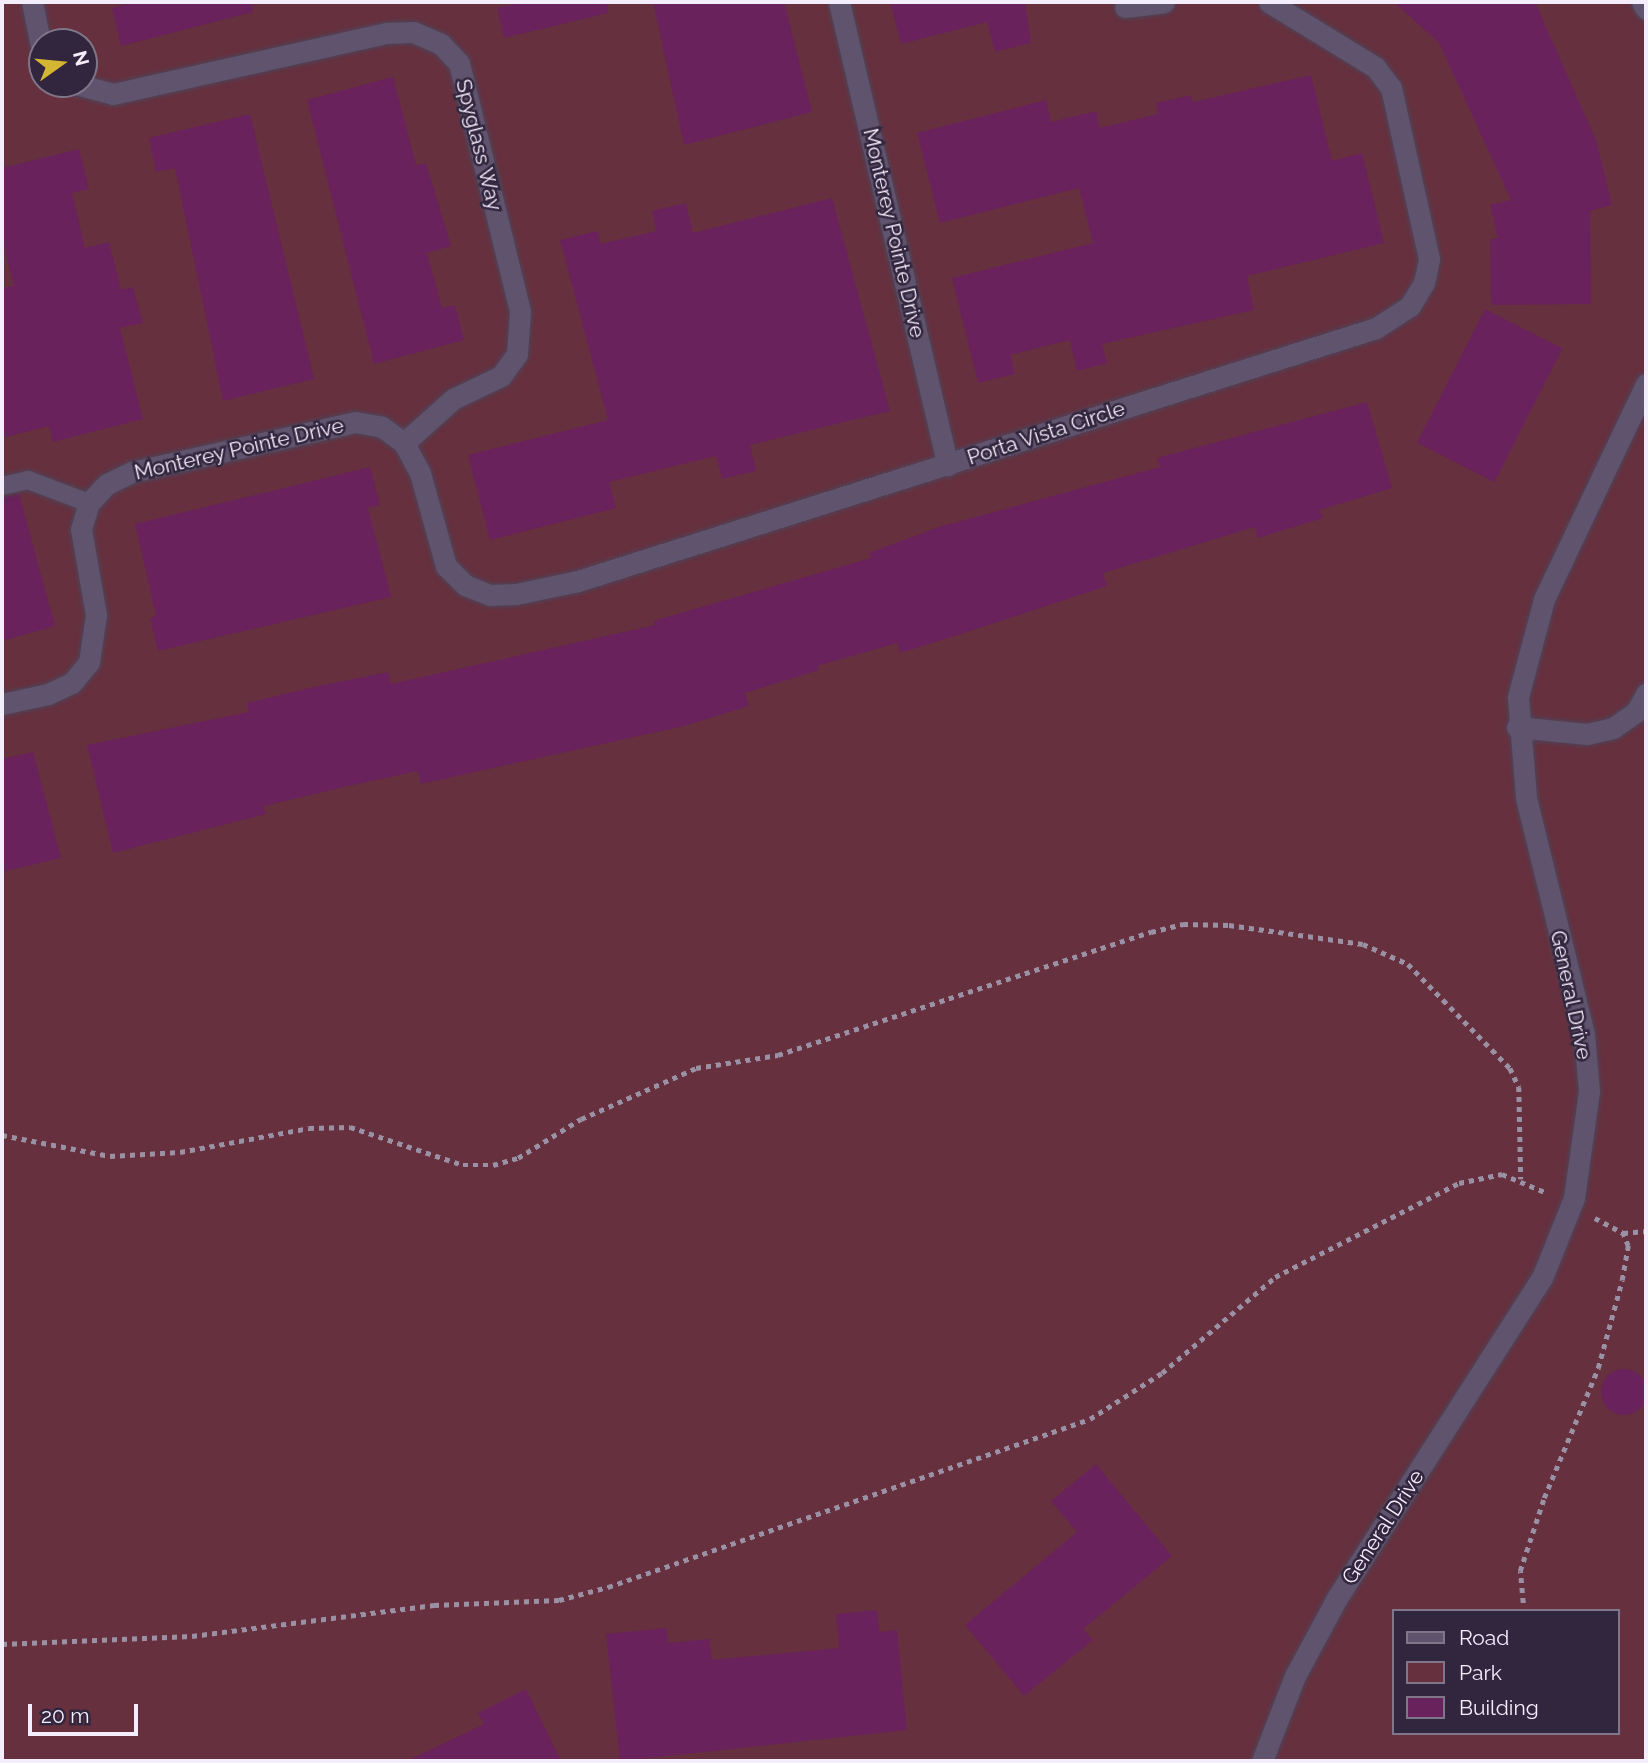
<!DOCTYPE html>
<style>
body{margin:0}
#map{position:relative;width:1648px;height:1763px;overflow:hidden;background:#31263d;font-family:Raleway,sans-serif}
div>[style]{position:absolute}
.green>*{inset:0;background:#67303e}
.building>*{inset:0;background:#69225b;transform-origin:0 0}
.round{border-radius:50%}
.path>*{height:4.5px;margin-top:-2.25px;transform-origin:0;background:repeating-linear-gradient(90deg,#9a91a4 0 5px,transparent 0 10px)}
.roads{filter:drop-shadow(0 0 2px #4e4458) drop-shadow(0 0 2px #4e4458)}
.service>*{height:18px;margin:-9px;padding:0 9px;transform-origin:9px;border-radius:9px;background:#5f536d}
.minor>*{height:21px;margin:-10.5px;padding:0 10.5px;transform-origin:10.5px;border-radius:10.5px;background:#5f536d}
span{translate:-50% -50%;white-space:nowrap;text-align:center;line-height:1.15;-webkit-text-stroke:5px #31263d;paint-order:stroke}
.street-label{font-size:21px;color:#f4edfc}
.frame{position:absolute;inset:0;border:4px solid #f4edfc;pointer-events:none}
.legend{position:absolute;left:1392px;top:1609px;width:228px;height:126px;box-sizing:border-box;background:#31263d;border:2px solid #7f7689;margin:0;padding:9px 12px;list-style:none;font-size:21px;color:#f4edfc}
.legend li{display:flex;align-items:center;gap:14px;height:35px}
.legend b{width:35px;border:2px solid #7f7689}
.north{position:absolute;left:28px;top:28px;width:70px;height:70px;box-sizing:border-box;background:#31263d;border:2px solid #7f7689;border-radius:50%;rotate:75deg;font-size:19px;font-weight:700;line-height:28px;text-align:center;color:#f4edfc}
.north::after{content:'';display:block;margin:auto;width:24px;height:32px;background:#d4b635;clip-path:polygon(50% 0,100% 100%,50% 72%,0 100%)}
.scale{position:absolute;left:28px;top:1704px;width:110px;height:32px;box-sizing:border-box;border:4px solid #f4edfc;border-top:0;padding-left:9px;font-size:21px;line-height:24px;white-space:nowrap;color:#f4edfc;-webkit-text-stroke:5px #31263d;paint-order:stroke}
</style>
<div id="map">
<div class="green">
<div style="clip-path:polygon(evenodd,2px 2px,1646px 2px,1646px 1761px,2px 1761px,2px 2px,42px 42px,84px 42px,84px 84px,42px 84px,42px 42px,2px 2px,1394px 1611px,1618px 1611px,1618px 1733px,1394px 1733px,1394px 1611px)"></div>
</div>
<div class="building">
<div style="clip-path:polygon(134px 2px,252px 2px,253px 12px,121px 46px,112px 8px)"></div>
<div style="clip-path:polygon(524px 2px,607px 2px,608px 13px,504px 38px,497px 8px)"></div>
<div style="clip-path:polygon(653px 2px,784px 2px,812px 112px,684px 145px)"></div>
<div style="clip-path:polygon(890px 2px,1025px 2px,1031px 43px,995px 52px,987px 22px,901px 44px)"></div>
<div style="clip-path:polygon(1394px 2px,1535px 2px,1596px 140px,1612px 205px,1590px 211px,1591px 304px,1491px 305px,1490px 239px,1498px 238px,1490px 205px,1511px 200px,1439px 43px)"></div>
<div style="clip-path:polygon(1311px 75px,1332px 161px,1362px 153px,1384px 243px,1247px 276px,1254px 310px,1102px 344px,1107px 363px,1077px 371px,1070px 340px,1010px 355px,1015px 374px,978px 383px,952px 278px,1093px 243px,1079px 188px,940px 223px,917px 133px,1046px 100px,1051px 122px,1096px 111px,1100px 128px,1158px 114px,1156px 103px,1191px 95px,1193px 102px)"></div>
<div style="clip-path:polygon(393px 77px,416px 165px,426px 163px,451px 246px,427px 253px,442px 308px,455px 305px,464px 340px,374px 364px,307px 100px)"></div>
<div style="clip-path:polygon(250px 114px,314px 379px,223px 401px,175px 168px,156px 172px,149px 138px)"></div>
<div style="clip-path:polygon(79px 149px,89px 189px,72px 193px,85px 248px,109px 242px,121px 290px,133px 287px,143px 323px,120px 328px,143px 419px,53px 442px,49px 426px,2px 438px,2px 288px,14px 286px,2px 238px,2px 168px)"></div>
<div style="clip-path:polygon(832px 198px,890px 411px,750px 445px,756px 471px,722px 479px,716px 456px,609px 482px,616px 508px,490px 540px,468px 455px,608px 420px,560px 240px,598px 231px,601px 244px,656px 231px,652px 211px,686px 203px,693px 233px)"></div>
<div style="left:1485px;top:309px;width:87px;height:150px;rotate:27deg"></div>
<div style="clip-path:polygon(1367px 402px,1392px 488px,1320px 510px,1323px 518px,1258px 538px,1255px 527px,1103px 573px,1107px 586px,964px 633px,900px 653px,897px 643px,817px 666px,819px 670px,745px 693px,749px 706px,684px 726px,421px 784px,418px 771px,344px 787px,264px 806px,266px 814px,113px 853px,87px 745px,249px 712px,247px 703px,314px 687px,388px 672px,391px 684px,655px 625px,653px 621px,871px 558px,869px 553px,939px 527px,1160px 467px,1157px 458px)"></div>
<div style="clip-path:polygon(370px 467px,380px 505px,368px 508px,391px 597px,158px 651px,150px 618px,156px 616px,135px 524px)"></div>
<div style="clip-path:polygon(19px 494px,55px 626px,2px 641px,2px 497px)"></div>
<div style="clip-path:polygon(33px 752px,61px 858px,2px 872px,2px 759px)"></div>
<div class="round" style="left:1601px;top:1369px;width:46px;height:46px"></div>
<div style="clip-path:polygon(1096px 1464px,1172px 1556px,1083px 1629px,1093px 1640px,1024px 1696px,965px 1625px,1077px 1532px,1051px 1501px)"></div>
<div style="clip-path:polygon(877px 1610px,879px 1632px,897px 1630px,907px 1730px,620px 1761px,606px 1634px,666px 1628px,668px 1643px,709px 1639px,712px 1660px,839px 1648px,836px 1614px)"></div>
<div style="clip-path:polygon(526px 1689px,561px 1761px,407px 1761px,484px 1724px,478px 1713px)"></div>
</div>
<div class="path">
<div style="left:2px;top:1135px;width:110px;rotate:11deg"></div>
<div style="left:110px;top:1156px;width:70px;rotate:-3.3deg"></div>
<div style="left:180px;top:1152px;width:131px;rotate:-10.5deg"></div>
<div style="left:309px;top:1128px;width:41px;rotate:-1.4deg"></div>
<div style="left:350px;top:1127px;width:119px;rotate:18.6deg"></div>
<div style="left:463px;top:1165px;width:30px"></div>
<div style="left:493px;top:1165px;width:26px;rotate:-16deg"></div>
<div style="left:518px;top:1158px;width:74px;rotate:-31.8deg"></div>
<div style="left:581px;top:1119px;width:126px;rotate:-23.9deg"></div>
<div style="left:696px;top:1068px;width:83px;rotate:-9deg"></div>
<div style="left:778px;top:1055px;width:393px;rotate:-18.3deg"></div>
<div style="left:1151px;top:932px;width:33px;rotate:-14deg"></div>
<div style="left:1183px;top:924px;width:46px;rotate:1.2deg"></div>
<div style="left:1229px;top:925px;width:135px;rotate:8.1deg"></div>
<div style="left:1363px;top:944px;width:49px;rotate:24deg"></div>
<div style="left:1408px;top:964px;width:146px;rotate:45.6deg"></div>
<div style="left:1510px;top:1068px;width:21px;rotate:65deg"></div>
<div style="left:1519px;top:1087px;width:92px;rotate:88.8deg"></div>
<div style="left:1595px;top:1218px;width:32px;rotate:28deg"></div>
<div style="left:1623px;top:1233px;width:23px;rotate:-5deg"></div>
<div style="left:1523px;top:1603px;width:32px;rotate:-95deg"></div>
<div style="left:1520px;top:1571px;width:77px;rotate:-71.8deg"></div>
<div style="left:1544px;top:1498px;width:141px;rotate:-67.4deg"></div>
<div style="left:1598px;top:1368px;width:91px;rotate:-74.7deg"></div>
<div style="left:1622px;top:1280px;width:35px;rotate:-80deg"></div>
<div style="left:1628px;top:1246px;width:14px;rotate:-111deg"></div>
<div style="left:2px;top:1644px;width:190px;rotate:-2.4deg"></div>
<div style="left:192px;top:1636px;width:244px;rotate:-7.3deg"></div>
<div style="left:434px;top:1605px;width:125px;rotate:-2.3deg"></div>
<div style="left:559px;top:1600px;width:51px;rotate:-14.9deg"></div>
<div style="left:608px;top:1587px;width:510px;rotate:-19.22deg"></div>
<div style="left:1090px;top:1419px;width:85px;rotate:-32.6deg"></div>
<div style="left:1162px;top:1373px;width:148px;rotate:-40.3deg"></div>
<div style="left:1275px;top:1277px;width:207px;rotate:-27.1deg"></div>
<div style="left:1459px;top:1183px;width:44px;rotate:-11.8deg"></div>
<div style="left:1502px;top:1174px;width:49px;rotate:22.9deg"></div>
</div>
<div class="roads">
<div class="service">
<div style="left:2px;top:486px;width:27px;rotate:-13deg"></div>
<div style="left:28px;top:480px;width:65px;rotate:20.7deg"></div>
</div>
<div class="minor">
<div style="left:32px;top:2px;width:50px;rotate:78.5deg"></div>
<div style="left:839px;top:2px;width:476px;rotate:76.8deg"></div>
<div style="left:1642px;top:2px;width:8px;rotate:60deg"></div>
<div style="left:1125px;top:7px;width:39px;rotate:-7deg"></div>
<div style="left:76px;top:84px;width:38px;rotate:15deg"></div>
<div style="left:113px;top:94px;width:280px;rotate:-12.6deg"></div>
<div style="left:386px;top:33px;width:27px;rotate:-2deg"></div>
<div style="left:413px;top:32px;width:30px;rotate:23deg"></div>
<div style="left:441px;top:44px;width:26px;rotate:47deg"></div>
<div style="left:459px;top:63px;width:256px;rotate:76.2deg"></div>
<div style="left:520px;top:312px;width:42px;rotate:94.1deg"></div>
<div style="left:517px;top:354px;width:27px;rotate:126deg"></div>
<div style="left:501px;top:376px;width:53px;rotate:154.4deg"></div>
<div style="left:453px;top:399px;width:66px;rotate:138.1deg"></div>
<div style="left:2px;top:704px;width:47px;rotate:-12.3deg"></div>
<div style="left:48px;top:694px;width:26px;rotate:-25deg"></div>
<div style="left:72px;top:683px;width:27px;rotate:-51deg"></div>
<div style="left:89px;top:662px;width:48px;rotate:-81.5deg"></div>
<div style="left:96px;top:615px;width:87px;rotate:-99.9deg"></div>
<div style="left:81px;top:529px;width:27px;rotate:-73deg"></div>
<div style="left:89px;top:503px;width:26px;rotate:-47deg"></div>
<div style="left:107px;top:484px;width:28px;rotate:-26deg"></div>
<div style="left:132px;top:472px;width:229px;rotate:-12.6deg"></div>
<div style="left:355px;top:422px;width:27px;rotate:10deg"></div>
<div style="left:382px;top:427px;width:27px;rotate:36deg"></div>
<div style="left:404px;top:443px;width:34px;rotate:62deg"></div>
<div style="left:420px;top:473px;width:97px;rotate:74.4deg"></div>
<div style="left:446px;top:566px;width:27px;rotate:45deg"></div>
<div style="left:465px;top:585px;width:27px;rotate:22deg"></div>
<div style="left:490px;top:595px;width:26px;rotate:-2deg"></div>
<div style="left:516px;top:594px;width:63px;rotate:-11.8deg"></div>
<div style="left:578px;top:581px;width:837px;rotate:-17.59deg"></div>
<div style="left:1376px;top:328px;width:40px;rotate:-32.9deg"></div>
<div style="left:1410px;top:306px;width:27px;rotate:-59deg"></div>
<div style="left:1424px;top:283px;width:25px;rotate:-78deg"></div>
<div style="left:1429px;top:259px;width:175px;rotate:-102.5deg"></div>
<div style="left:1391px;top:88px;width:26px;rotate:-127deg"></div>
<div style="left:1375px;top:67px;width:124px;rotate:-148.5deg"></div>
<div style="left:1517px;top:727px;width:70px;rotate:5.7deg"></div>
<div style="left:1587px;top:734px;width:27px;rotate:-13deg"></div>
<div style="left:1613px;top:728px;width:28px;rotate:-35deg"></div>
<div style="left:1636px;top:712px;width:21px;rotate:-61deg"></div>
<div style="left:1262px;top:1761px;width:91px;rotate:-68.8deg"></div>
<div style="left:1295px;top:1676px;width:89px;rotate:-61.7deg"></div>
<div style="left:1337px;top:1598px;width:380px;rotate:-57.4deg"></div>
<div style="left:1542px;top:1278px;width:86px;rotate:-68.2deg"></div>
<div style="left:1574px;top:1198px;width:108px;rotate:-82deg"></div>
<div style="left:1589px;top:1091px;width:57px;rotate:-95deg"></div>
<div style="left:1584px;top:1034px;width:244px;rotate:-103.8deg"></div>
<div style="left:1526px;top:797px;width:100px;rotate:-94.6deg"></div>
<div style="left:1518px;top:697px;width:101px;rotate:-75.1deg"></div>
<div style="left:1544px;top:599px;width:238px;rotate:-64.6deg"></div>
</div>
</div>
<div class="street-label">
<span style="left:479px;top:145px;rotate:76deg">Spyglass Way</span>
<span style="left:894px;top:233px;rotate:77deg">Monterey Pointe Drive</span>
<span style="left:1046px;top:433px;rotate:-18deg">Porta Vista Circle</span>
<span style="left:239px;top:449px;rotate:-13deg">Monterey Pointe Drive</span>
<span style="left:1571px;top:995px;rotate:78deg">General Drive</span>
<span style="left:1383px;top:1527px;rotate:-57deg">General Drive</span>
</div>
<div class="frame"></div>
<ul class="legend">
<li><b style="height:9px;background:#5f536d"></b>Road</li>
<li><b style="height:19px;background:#67303e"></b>Park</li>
<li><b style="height:19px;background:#69225b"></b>Building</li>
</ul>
<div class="north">N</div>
<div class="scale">20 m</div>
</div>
